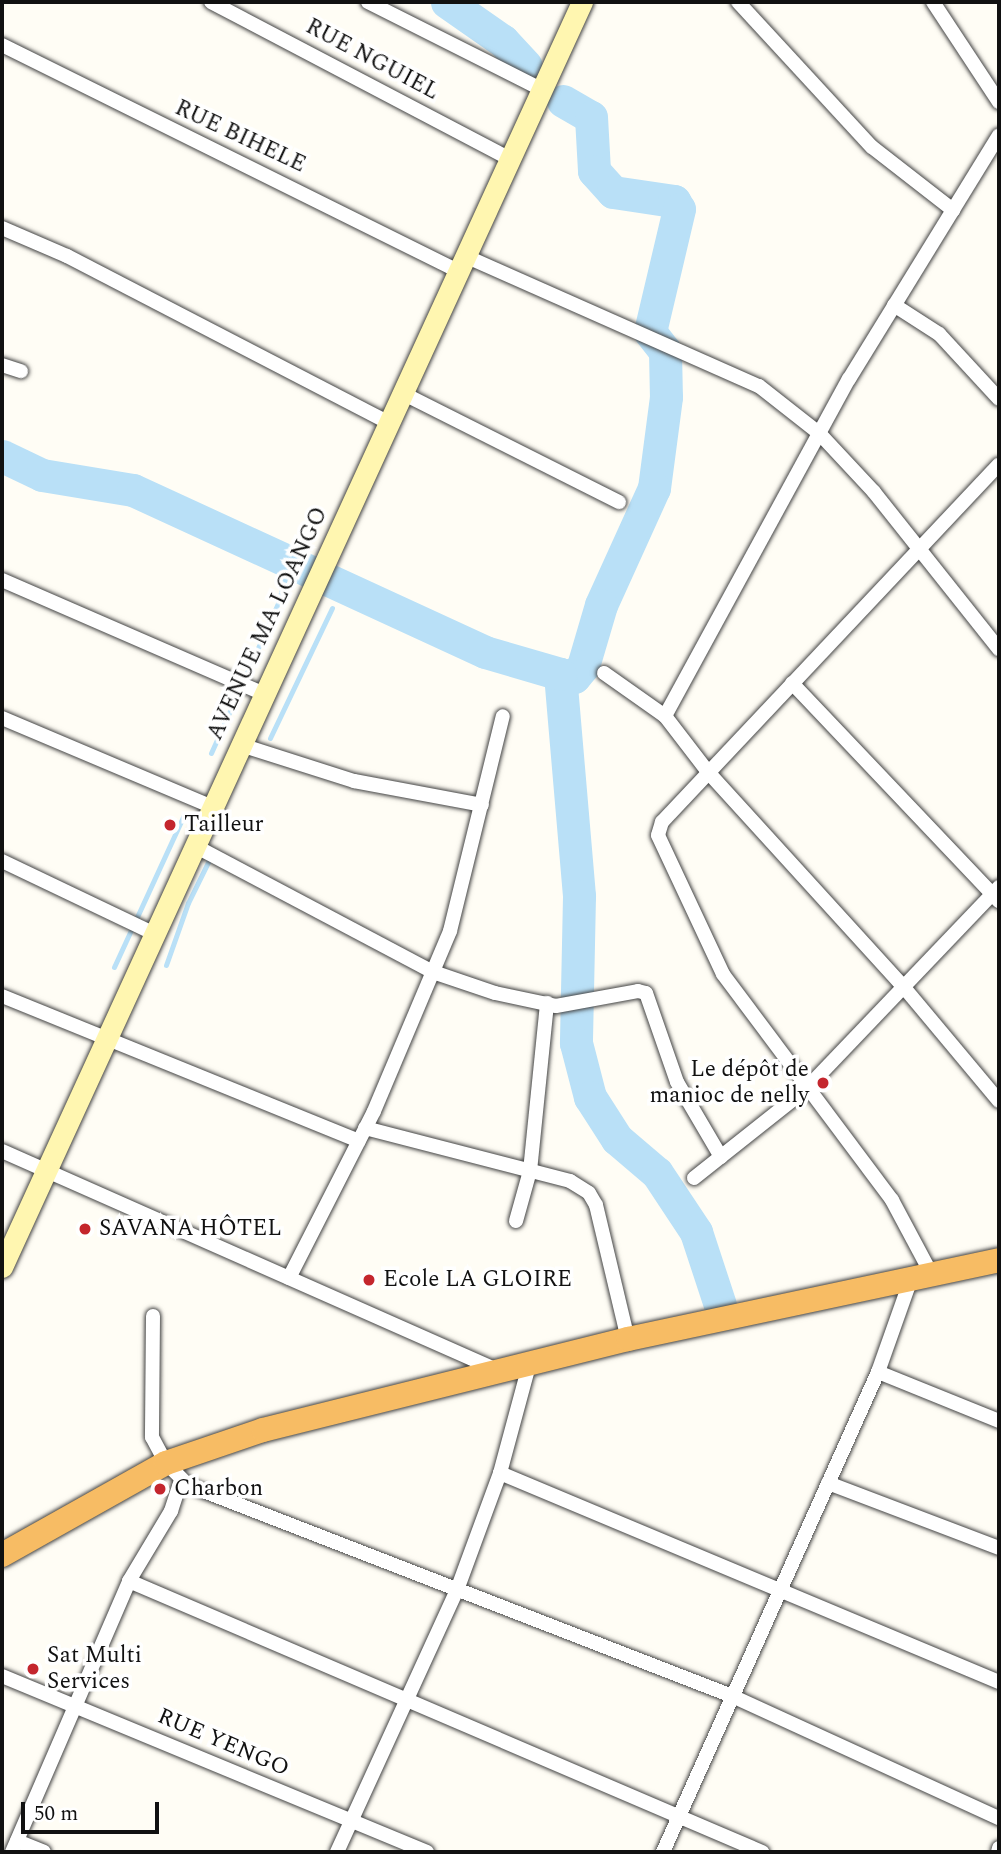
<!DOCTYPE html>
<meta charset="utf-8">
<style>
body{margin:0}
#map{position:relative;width:1001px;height:1854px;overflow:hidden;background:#fffdf5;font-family:Spectral,serif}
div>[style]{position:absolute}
.stream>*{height:5px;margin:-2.5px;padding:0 2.5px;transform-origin:2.5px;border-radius:2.5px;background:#b9e0f7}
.river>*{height:33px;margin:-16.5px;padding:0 16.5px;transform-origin:16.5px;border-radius:16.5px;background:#b9e0f7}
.roads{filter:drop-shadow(0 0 2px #444) drop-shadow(0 0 2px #444)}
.minor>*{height:14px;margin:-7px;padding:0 7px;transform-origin:7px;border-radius:7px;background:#fff}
.secondary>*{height:21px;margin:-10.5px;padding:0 10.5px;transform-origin:10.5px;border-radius:10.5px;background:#fff6b0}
.trunk>*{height:24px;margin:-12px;padding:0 12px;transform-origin:12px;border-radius:12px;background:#f7bc64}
.dots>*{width:19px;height:19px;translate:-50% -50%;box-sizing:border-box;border:4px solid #fff;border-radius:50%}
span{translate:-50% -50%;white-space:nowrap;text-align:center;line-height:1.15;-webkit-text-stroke:7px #fff;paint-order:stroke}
.street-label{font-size:23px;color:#111}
.poi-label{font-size:23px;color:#111}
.left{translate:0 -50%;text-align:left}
.right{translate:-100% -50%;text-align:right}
.frame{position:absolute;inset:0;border:4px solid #111;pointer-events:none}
.scale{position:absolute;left:21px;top:1802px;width:138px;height:32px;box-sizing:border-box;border:4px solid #111;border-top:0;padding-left:9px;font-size:21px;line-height:24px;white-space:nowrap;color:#111;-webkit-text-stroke:5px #fff;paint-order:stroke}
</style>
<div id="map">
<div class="stream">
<div style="left:270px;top:738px;width:144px;rotate:-64.5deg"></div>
<div style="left:211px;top:753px;width:164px;rotate:-65.9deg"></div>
<div style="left:278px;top:603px;width:33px;rotate:-74deg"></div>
<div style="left:166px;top:965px;width:66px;rotate:-70.5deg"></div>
<div style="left:188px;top:903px;width:50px;rotate:-63.9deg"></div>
<div style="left:114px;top:967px;width:167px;rotate:-65.3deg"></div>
</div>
<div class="river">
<div style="left:447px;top:2px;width:68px;rotate:34.9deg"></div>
<div style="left:503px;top:41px;width:33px;rotate:47deg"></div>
<div style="left:563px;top:101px;width:32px;rotate:30deg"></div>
<div style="left:591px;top:117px;width:54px;rotate:86.8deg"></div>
<div style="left:594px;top:171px;width:28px;rotate:48deg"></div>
<div style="left:613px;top:192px;width:62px;rotate:8.4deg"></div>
<div style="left:674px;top:201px;width:9px;rotate:58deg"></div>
<div style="left:679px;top:209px;width:126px;rotate:103.3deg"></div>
<div style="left:650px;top:332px;width:24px;rotate:52deg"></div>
<div style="left:665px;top:351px;width:46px;rotate:88.8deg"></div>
<div style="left:666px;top:397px;width:92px;rotate:97.5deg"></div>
<div style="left:654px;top:488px;width:128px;rotate:114.4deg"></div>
<div style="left:601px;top:605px;width:64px;rotate:106.4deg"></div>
<div style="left:583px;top:666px;width:14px;rotate:129deg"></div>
<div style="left:574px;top:677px;width:14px;rotate:-168deg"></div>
<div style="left:560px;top:674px;width:223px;rotate:85.1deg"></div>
<div style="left:579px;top:896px;width:147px;rotate:91.2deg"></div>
<div style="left:576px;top:1043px;width:56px;rotate:75.5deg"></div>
<div style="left:590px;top:1097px;width:50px;rotate:57.3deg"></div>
<div style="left:617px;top:1139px;width:52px;rotate:40.4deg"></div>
<div style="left:657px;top:1173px;width:71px;rotate:56.5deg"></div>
<div style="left:696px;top:1232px;width:77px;rotate:71.8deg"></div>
<div style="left:2px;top:456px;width:44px;rotate:25.4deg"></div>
<div style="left:42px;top:475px;width:92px;rotate:9.4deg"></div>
<div style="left:133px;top:490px;width:387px;rotate:24.7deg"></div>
<div style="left:485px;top:652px;width:78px;rotate:16.3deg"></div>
</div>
<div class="roads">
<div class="minor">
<div style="left:211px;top:2px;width:338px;rotate:27.7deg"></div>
<div style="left:368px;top:2px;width:194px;rotate:26.7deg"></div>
<div style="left:738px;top:2px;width:197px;rotate:47.3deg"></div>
<div style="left:872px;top:147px;width:103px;rotate:37.9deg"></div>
<div style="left:933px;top:2px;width:120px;rotate:56.6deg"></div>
<div style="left:2px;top:45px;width:509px;rotate:26.36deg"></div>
<div style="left:2px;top:228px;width:71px;rotate:23.3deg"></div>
<div style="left:67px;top:256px;width:363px;rotate:27.4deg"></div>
<div style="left:465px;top:256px;width:321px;rotate:23.9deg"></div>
<div style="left:759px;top:386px;width:76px;rotate:38.1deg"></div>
<div style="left:819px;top:433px;width:81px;rotate:47deg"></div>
<div style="left:874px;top:492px;width:201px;rotate:51.5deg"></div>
<div style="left:894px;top:305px;width:54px;rotate:32.8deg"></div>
<div style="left:939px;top:334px;width:88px;rotate:47.3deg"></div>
<div style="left:2px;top:365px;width:20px;rotate:18deg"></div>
<div style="left:402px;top:393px;width:243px;rotate:26.7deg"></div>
<div style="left:2px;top:580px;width:286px;rotate:23.5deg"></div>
<div style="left:604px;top:673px;width:75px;rotate:35.2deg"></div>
<div style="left:665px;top:716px;width:71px;rotate:52.5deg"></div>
<div style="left:708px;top:772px;width:288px;rotate:47.7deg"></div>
<div style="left:902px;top:985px;width:151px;rotate:50.1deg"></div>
<div style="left:792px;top:683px;width:301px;rotate:46.5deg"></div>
<div style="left:665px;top:716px;width:384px;rotate:-61.4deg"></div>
<div style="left:849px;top:379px;width:286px;rotate:-58.4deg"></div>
<div style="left:2px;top:718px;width:229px;rotate:22.9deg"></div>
<div style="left:241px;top:745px;width:119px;rotate:17.7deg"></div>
<div style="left:354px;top:781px;width:130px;rotate:10.6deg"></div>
<div style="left:195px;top:846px;width:269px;rotate:27.9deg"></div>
<div style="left:433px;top:972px;width:65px;rotate:18.7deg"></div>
<div style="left:495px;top:993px;width:62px;rotate:12deg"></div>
<div style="left:556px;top:1006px;width:83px;rotate:-10.4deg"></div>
<div style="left:638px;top:991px;width:8px;rotate:14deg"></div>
<div style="left:646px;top:993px;width:94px;rotate:70.8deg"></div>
<div style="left:677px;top:1082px;width:87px;rotate:59.6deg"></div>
<div style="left:2px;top:861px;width:170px;rotate:25.5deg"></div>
<div style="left:2px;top:996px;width:385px;rotate:22.1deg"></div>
<div style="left:365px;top:1128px;width:212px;rotate:14.5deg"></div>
<div style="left:570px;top:1181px;width:22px;rotate:32deg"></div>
<div style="left:589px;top:1193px;width:14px;rotate:60deg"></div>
<div style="left:596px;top:1205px;width:138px;rotate:76.6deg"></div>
<div style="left:2px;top:1151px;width:541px;rotate:23.87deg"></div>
<div style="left:694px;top:1178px;width:142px;rotate:-38.4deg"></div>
<div style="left:805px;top:1090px;width:281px;rotate:-46.3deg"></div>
<div style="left:516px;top:1221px;width:52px;rotate:-74.4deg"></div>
<div style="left:530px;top:1171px;width:169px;rotate:-84.2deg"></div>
<div style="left:932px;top:1275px;width:85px;rotate:-118.1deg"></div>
<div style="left:892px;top:1200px;width:282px;rotate:-126.8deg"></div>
<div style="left:723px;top:974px;width:153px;rotate:-115.1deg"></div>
<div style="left:658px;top:835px;width:14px;rotate:-73deg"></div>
<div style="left:662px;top:822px;width:491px;rotate:-46.7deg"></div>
<div style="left:289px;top:1278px;width:187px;rotate:-63deg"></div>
<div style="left:374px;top:1111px;width:195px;rotate:-67.1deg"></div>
<div style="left:450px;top:931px;width:221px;rotate:-76.2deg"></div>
<div style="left:153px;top:1316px;width:121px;rotate:90.5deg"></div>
<div style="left:152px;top:1437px;width:30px;rotate:62deg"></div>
<div style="left:166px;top:1463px;width:31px;rotate:45deg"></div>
<div style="left:188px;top:1485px;width:583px;rotate:21.2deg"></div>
<div style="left:732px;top:1696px;width:294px;rotate:24.6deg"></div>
<div style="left:878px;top:1372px;width:131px;rotate:22deg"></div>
<div style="left:500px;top:1473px;width:541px;rotate:22.73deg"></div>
<div style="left:828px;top:1483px;width:183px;rotate:20.8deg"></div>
<div style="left:129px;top:1581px;width:689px;rotate:23.18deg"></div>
<div style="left:2px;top:1676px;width:460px;rotate:22.5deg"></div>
<div style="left:17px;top:1841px;width:29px;rotate:22deg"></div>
<div style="left:12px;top:1852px;width:295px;rotate:-66.6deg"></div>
<div style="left:129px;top:1581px;width:82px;rotate:-59deg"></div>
<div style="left:171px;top:1511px;width:33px;rotate:-72deg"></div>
<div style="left:337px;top:1852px;width:288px;rotate:-65.4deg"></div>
<div style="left:457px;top:1590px;width:125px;rotate:-69.8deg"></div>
<div style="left:500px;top:1473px;width:115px;rotate:-74.9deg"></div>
<div style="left:663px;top:1852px;width:526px;rotate:-65.87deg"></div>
<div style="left:878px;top:1372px;width:99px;rotate:-70.5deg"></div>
<div style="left:998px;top:1852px;width:4px;rotate:-76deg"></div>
</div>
<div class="secondary">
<div style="left:2px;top:1267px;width:1392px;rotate:-65.37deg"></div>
</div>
<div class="trunk">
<div style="left:2px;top:1555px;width:188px;rotate:-29.3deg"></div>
<div style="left:166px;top:1463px;width:102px;rotate:-18.8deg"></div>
<div style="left:263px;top:1430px;width:376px;rotate:-14deg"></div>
<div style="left:628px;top:1339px;width:379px;rotate:-12deg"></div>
</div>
</div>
<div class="dots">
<div style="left:170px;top:825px;background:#c4262e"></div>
<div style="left:823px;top:1083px;background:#c4262e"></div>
<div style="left:85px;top:1229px;background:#c4262e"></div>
<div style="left:369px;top:1280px;background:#c4262e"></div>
<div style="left:160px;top:1489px;background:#c4262e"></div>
<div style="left:33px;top:1669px;background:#c4262e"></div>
</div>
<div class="street-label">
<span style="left:372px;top:60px;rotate:28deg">RUE NGUIEL</span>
<span style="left:240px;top:137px;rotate:25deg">RUE BIHELE</span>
<span style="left:268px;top:624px;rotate:-65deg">AVENUE MA LOANGO</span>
<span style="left:223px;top:1743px;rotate:23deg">RUE YENGO</span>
</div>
<div class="poi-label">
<span class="left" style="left:184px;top:825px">Tailleur</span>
<span class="right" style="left:809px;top:1083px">Le dépôt de<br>manioc de nelly</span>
<span class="left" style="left:99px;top:1229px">SAVANA HÔTEL</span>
<span class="left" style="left:383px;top:1280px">Ecole LA GLOIRE</span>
<span class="left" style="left:174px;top:1489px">Charbon</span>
<span class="left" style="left:47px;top:1669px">Sat Multi<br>Services</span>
</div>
<div class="frame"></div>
<div class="scale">50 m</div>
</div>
